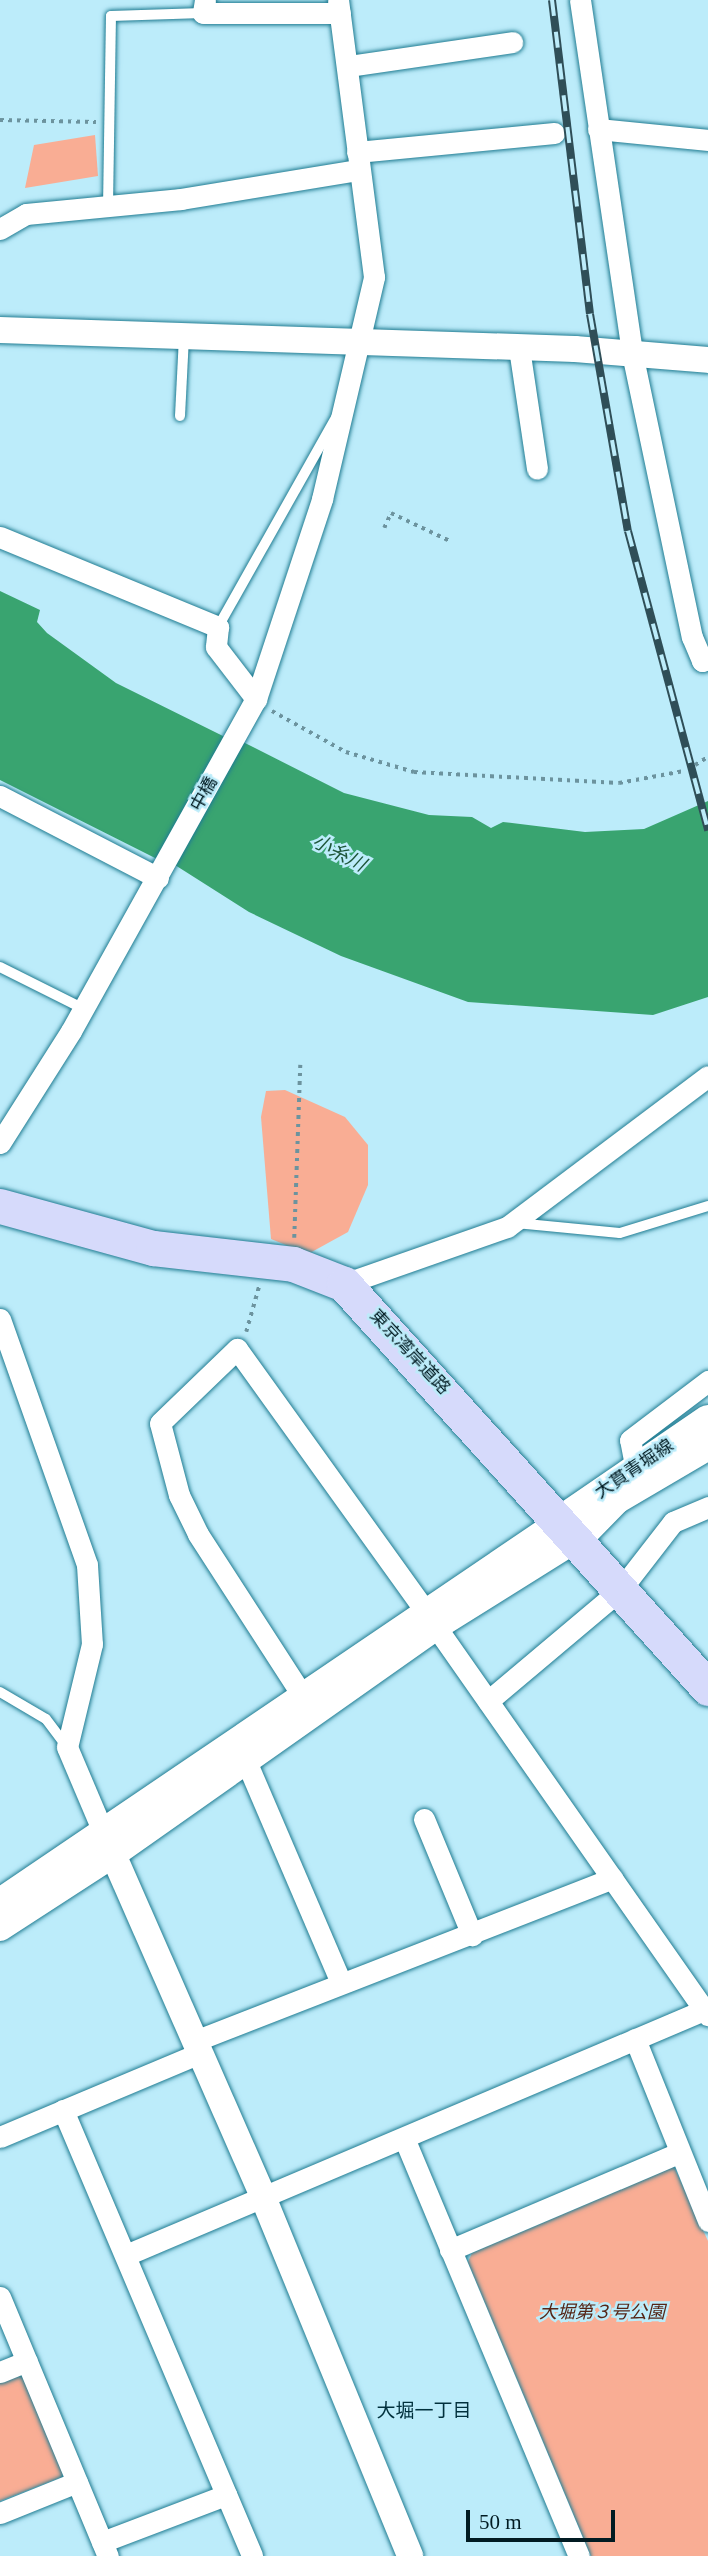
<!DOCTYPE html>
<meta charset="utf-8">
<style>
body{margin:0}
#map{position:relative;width:708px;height:2556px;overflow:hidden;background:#bcecfa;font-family:"Times New Roman","Noto Sans JP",serif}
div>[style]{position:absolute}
.green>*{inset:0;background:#f9ad94}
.water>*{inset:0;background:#39a470}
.path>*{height:3.5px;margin-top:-1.75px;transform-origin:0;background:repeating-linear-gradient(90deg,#6c939e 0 3.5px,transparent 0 8.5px)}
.roads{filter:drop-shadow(0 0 2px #207c92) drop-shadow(0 0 2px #207c92)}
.service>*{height:10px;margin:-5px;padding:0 5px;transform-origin:5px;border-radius:5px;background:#fff}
.minor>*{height:21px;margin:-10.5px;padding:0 10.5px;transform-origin:10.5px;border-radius:10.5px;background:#fff}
.tertiary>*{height:26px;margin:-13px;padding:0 13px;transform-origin:13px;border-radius:13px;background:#fff}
.secondary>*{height:30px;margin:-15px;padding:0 15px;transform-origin:15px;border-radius:15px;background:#fff}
.trunk>*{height:35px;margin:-17.5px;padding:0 17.5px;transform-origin:17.5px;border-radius:17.5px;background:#d6dafb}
.rail>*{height:8px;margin-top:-4px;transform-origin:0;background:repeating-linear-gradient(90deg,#bcecfa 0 16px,#2f4e57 0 32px);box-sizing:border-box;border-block:2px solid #2f4e57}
span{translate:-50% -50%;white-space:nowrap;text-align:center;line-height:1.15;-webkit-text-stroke:5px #bcecfa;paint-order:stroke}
.street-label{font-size:18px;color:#011b22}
.park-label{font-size:18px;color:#552617;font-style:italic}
.water-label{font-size:19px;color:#1e5539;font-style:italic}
.neighbourhood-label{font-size:19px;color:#00303c}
.scale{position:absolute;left:466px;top:2510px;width:149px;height:32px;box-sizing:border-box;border:4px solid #011b22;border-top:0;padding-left:9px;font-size:21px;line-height:24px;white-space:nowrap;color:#011b22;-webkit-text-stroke:5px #bcecfa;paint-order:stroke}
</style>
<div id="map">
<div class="green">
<div style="clip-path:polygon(95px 135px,98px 176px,25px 188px,34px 145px)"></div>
<div style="clip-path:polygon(285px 1090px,345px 1117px,368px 1145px,368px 1185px,348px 1232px,308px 1254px,271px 1239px,261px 1117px,266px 1091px)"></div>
<div style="clip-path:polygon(674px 2167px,708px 2241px,708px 2556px,591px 2556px,468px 2262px,472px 2253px)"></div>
<div style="clip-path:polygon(23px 2373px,64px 2468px,62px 2477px,0 2501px,0 2379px)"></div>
</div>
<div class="water">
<div style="clip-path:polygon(0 591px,40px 610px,37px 622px,47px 633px,116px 683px,227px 738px,159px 860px,0 780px)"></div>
<div style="clip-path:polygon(241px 741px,344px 793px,429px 815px,472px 817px,491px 828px,503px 822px,585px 832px,644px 829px,708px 801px,708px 997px,653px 1015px,468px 1002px,341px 956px,249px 912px,175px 865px)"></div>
</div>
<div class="path">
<div style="left:0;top:120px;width:96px;rotate:1.2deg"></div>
<div style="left:384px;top:528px;width:17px;rotate:-65deg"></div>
<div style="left:391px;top:513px;width:65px;rotate:25.4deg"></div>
<div style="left:272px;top:711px;width:85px;rotate:29deg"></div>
<div style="left:346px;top:752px;width:71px;rotate:16.4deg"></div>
<div style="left:414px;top:772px;width:205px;rotate:3.1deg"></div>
<div style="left:619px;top:783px;width:66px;rotate:-10.5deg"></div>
<div style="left:695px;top:765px;width:15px;rotate:-32deg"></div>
<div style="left:294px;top:1238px;width:173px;rotate:-88deg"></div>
<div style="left:246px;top:1332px;width:48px;rotate:-74.2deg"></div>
</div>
<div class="roads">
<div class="service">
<div style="left:108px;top:206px;width:190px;rotate:-89.1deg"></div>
<div style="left:111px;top:16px;width:92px;rotate:-1.9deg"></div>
<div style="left:180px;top:416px;width:79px;rotate:-87.1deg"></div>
<div style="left:218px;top:627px;width:242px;rotate:-60.6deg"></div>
<div style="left:0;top:967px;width:94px;rotate:26.6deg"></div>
<div style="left:516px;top:1223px;width:104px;rotate:5.5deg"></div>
<div style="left:620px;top:1233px;width:92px;rotate:-17.1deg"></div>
<div style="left:0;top:1692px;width:53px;rotate:30.4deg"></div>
<div style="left:46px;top:1719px;width:35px;rotate:53deg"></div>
</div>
<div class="minor">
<div style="left:205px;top:0;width:13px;rotate:99deg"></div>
<div style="left:203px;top:13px;width:137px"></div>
<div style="left:580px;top:0;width:357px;rotate:81.6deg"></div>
<div style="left:632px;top:353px;width:290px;rotate:78.1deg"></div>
<div style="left:692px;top:637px;width:26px;rotate:67deg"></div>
<div style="left:702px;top:661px;width:6px;rotate:-18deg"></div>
<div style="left:348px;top:66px;width:166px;rotate:-8.3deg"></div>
<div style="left:598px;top:129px;width:111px;rotate:5.7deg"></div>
<div style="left:357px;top:152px;width:198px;rotate:-5.5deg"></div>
<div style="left:0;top:229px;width:30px;rotate:-30deg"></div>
<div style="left:26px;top:214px;width:156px;rotate:-5.5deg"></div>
<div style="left:181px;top:199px;width:180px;rotate:-9.3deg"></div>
<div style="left:519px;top:348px;width:122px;rotate:81.5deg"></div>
<div style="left:0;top:537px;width:236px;rotate:22.4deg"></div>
<div style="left:218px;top:627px;width:20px;rotate:96deg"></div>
<div style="left:216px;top:647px;width:66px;rotate:52.4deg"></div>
<div style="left:0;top:796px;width:178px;rotate:27.4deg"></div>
<div style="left:0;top:1143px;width:133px;rotate:-57.6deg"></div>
<div style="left:71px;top:1031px;width:380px;rotate:-60.9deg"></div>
<div style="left:256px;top:699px;width:211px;rotate:-71.7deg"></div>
<div style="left:322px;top:499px;width:228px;rotate:-76.8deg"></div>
<div style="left:374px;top:277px;width:279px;rotate:-97.4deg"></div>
<div style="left:344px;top:1284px;width:173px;rotate:-19.3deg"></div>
<div style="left:507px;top:1227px;width:251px;rotate:-36.9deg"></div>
<div style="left:0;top:1319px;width:261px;rotate:70.5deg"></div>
<div style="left:87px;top:1565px;width:79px;rotate:86.4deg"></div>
<div style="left:92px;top:1644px;width:106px;rotate:103.6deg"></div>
<div style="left:67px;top:1747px;width:95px;rotate:67deg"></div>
<div style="left:635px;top:1465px;width:25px;rotate:-101deg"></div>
<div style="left:630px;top:1440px;width:98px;rotate:-37.1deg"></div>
<div style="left:436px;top:1627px;width:474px;rotate:55deg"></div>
<div style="left:302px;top:1695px;width:192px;rotate:-122.9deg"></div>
<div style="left:198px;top:1534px;width:43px;rotate:-116deg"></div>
<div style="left:179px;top:1495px;width:74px;rotate:-104.8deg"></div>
<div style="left:160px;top:1423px;width:107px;rotate:-43.9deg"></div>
<div style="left:237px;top:1349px;width:320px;rotate:54.3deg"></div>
<div style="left:488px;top:1701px;width:174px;rotate:-40.1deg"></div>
<div style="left:621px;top:1589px;width:85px;rotate:-52.2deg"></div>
<div style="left:673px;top:1522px;width:38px;rotate:-23deg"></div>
<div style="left:246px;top:1761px;width:241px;rotate:66.8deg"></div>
<div style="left:424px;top:1819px;width:126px;rotate:67.5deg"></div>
<div style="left:635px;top:2039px;width:196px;rotate:68.1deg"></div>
<div style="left:195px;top:2041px;width:448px;rotate:-21.3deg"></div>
<div style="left:63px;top:2110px;width:484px;rotate:67deg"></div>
<div style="left:0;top:2137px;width:217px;rotate:-22.8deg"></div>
<div style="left:404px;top:2138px;width:453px;rotate:67.3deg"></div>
<div style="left:450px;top:2250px;width:249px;rotate:-23deg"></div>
<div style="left:126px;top:2255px;width:628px;rotate:-22.97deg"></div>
<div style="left:0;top:2297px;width:281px;rotate:67.4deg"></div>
<div style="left:0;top:2372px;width:29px;rotate:-22deg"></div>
<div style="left:0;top:2513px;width:83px;rotate:-21.9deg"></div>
<div style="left:102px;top:2542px;width:133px;rotate:-20.8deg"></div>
</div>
<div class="tertiary">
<div style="left:0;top:330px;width:575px;rotate:1.89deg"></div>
<div style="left:575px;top:349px;width:133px;rotate:4.7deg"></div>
<div style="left:104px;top:1834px;width:396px;rotate:66.3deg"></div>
<div style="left:263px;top:2197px;width:388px;rotate:67.7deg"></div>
<div style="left:0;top:1901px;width:679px;rotate:-34.13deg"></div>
<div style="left:0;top:1928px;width:135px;rotate:-32.9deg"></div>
<div style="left:113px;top:1855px;width:395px;rotate:-35.2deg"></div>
<div style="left:436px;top:1627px;width:166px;rotate:-32deg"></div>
</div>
<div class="secondary">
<div style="left:562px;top:1520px;width:177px;rotate:-34.4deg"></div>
<div style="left:577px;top:1539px;width:56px;rotate:-45.7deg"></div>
<div style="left:616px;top:1499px;width:107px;rotate:-30.4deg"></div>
</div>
<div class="trunk">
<div style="left:0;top:1206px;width:159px;rotate:15.4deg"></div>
<div style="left:153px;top:1248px;width:141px;rotate:6.5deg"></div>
<div style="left:293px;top:1264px;width:55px;rotate:21.4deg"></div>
<div style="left:344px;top:1284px;width:544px;rotate:47.98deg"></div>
</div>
</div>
<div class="rail">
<div style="left:552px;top:0;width:316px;rotate:83.1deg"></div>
<div style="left:590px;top:314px;width:220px;rotate:80.1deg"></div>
<div style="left:628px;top:531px;width:310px;rotate:75deg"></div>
</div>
<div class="street-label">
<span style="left:204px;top:794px;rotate:-61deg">中橋</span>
<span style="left:410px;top:1352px;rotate:47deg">東京湾岸道路</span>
<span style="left:634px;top:1469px;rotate:-34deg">大貫青堀線</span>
</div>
<div class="park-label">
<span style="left:602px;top:2312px">大堀第３号公園</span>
</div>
<div class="water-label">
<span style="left:339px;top:853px;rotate:28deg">小糸川</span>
</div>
<div class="neighbourhood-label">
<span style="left:424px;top:2411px">大堀一丁目</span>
</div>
<div class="scale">50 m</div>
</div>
